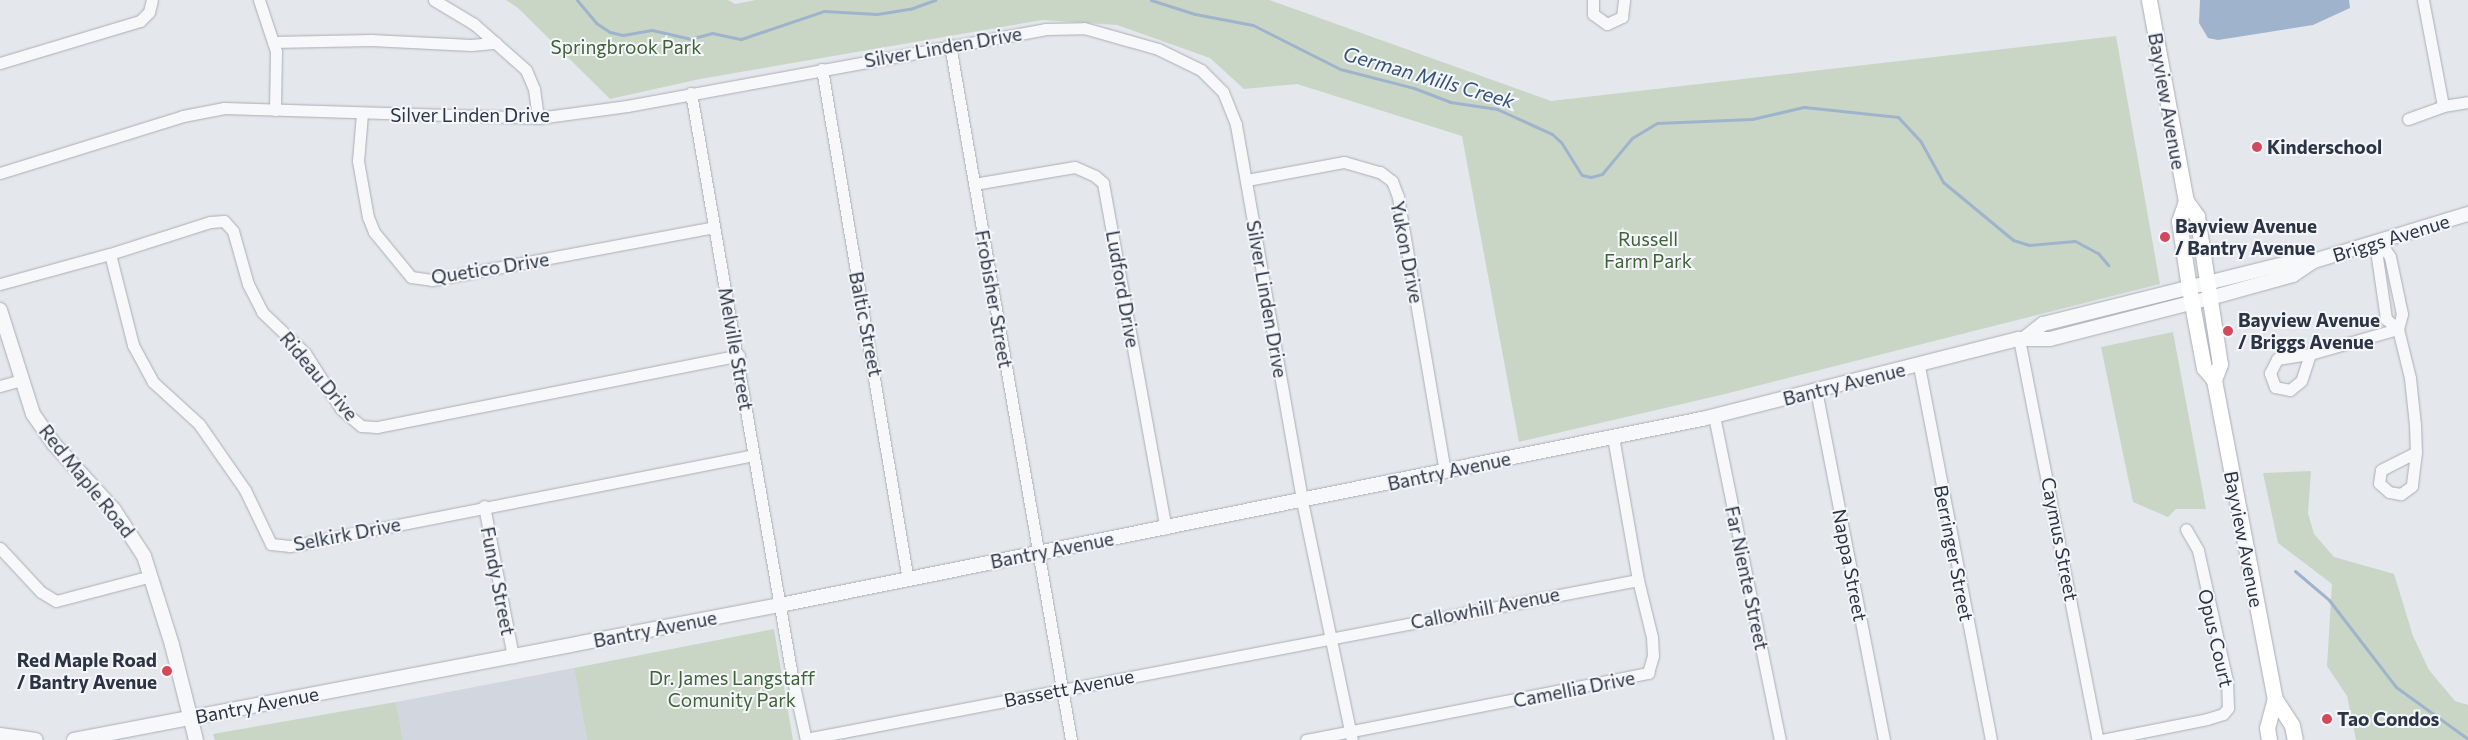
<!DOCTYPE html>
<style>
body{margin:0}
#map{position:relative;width:2468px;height:740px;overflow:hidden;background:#e4e7ec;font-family:Commissioner,sans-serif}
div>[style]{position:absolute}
.built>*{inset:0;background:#d2d6de}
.green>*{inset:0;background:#c9d6c5}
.water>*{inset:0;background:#9fb4cc}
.stream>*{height:3px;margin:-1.5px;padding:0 1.5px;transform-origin:1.5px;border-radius:1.5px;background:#9fb4cc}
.roads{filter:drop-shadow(0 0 1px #a9aeb7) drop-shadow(0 0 1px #a9aeb7)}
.minor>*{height:11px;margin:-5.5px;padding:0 5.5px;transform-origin:5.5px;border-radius:5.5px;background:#f7f8fa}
.tertiary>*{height:14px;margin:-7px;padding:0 7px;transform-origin:7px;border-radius:7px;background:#f7f8fa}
.secondary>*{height:15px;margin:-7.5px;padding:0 7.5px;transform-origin:7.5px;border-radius:7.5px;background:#fff}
.dots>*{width:14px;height:14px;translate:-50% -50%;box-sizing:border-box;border:2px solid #f4f6f9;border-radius:50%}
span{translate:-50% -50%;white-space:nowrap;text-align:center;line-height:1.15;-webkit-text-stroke:4px #f4f6f9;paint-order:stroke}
.park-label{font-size:19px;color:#3f6138}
.street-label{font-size:19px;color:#2b3445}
.poi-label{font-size:19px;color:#2b3445;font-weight:700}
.left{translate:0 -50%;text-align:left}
.right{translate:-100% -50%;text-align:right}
.water-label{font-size:20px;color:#34527a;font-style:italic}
</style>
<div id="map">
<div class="built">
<div style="clip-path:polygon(574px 668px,587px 740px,403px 740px,396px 702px)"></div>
</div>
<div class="green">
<div style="clip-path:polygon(506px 0,728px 0,735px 4px,756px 0,1269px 0,1551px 101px,2116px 36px,2160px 284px,1725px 394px,1519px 442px,1462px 136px,1297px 84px,1244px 89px,1210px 58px,1117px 25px,1042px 20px,700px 79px,610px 99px,518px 8px)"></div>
<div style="clip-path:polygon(2173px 332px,2206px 509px,2176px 509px,2168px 517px,2133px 502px,2101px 347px)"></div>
<div style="clip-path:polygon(2311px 471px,2308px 513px,2314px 534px,2334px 557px,2394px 574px,2413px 636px,2429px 670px,2455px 701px,2468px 705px,2468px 740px,2356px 740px,2347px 696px,2327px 666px,2332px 584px,2278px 543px,2263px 473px)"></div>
<div style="clip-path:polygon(774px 629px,793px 740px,587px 740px,574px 668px)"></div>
<div style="clip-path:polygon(396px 702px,403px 740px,215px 740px,213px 734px)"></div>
</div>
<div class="water">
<div style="clip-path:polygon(2200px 0,2349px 0,2350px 8px,2313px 25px,2218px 40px,2208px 38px,2199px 23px)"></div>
</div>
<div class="stream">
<div style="left:577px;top:0;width:30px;rotate:50deg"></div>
<div style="left:596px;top:23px;width:17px;rotate:33deg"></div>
<div style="left:610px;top:32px;width:13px;rotate:13deg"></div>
<div style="left:623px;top:35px;width:29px;rotate:-10deg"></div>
<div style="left:652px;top:30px;width:39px;rotate:13deg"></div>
<div style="left:690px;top:39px;width:23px;rotate:-15deg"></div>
<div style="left:712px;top:33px;width:30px;rotate:12deg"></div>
<div style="left:741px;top:39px;width:88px;rotate:-18.6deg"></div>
<div style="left:824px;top:11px;width:53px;rotate:3.2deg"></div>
<div style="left:877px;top:14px;width:33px;rotate:-9deg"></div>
<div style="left:910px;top:9px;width:27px;rotate:-20deg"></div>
<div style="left:1151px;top:0;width:46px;rotate:17.7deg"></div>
<div style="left:1195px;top:14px;width:59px;rotate:10.7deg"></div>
<div style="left:1253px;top:25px;width:97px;rotate:26.8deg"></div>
<div style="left:1340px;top:69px;width:76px;rotate:14.4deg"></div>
<div style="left:1414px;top:88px;width:39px;rotate:21deg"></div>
<div style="left:1450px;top:102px;width:48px;rotate:8.5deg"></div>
<div style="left:1497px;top:109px;width:60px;rotate:24.4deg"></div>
<div style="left:1552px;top:134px;width:12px;rotate:42deg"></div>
<div style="left:1561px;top:142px;width:39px;rotate:58deg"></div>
<div style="left:1582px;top:175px;width:9px;rotate:13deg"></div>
<div style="left:1591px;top:177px;width:11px;rotate:-15deg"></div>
<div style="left:1602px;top:174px;width:47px;rotate:-50.2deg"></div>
<div style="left:1632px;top:138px;width:29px;rotate:-31deg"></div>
<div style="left:1657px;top:123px;width:95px;rotate:-2.4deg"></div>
<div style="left:1752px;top:119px;width:53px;rotate:-13deg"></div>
<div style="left:1804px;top:107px;width:95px;rotate:6.1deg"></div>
<div style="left:1898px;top:117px;width:34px;rotate:47deg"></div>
<div style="left:1921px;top:142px;width:46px;rotate:61.2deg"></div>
<div style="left:1943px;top:182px;width:91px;rotate:39.6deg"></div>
<div style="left:2013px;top:240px;width:17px;rotate:17deg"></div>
<div style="left:2029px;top:245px;width:46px;rotate:-5deg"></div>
<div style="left:2075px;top:241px;width:26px;rotate:28deg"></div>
<div style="left:2098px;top:253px;width:16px;rotate:50deg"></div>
<div style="left:2295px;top:571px;width:45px;rotate:40.5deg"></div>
<div style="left:2329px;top:600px;width:110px;rotate:52.4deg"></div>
<div style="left:2396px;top:687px;width:89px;rotate:35.8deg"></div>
</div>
<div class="roads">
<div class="minor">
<div style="left:259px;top:0;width:54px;rotate:71.6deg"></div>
<div style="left:276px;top:51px;width:59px;rotate:91deg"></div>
<div style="left:434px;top:0;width:47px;rotate:31deg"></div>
<div style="left:474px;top:24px;width:69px;rotate:41.5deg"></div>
<div style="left:526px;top:70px;width:21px;rotate:67deg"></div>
<div style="left:534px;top:89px;width:29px;rotate:82deg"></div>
<div style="left:1593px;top:0;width:14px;rotate:90deg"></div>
<div style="left:1593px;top:14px;width:17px;rotate:36deg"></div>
<div style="left:1607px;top:24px;width:17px;rotate:-25deg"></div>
<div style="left:1622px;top:17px;width:17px;rotate:-83deg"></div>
<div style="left:2423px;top:0;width:108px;rotate:79.3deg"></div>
<div style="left:2443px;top:106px;width:25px;rotate:-9deg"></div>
<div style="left:273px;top:42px;width:98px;rotate:-1.2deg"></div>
<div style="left:371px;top:40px;width:100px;rotate:2.9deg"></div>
<div style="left:471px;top:45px;width:25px;rotate:-5deg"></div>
<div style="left:950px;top:45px;width:705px;rotate:80.12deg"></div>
<div style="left:0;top:63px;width:146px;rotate:-16.7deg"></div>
<div style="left:140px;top:21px;width:13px;rotate:-45deg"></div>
<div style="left:149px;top:12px;width:12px;rotate:-76deg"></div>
<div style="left:822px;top:69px;width:518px;rotate:80.45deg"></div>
<div style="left:691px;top:93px;width:592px;rotate:80.17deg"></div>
<div style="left:792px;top:676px;width:66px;rotate:77.7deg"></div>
<div style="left:362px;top:114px;width:47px;rotate:94.9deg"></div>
<div style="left:358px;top:161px;width:57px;rotate:79.9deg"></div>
<div style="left:368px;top:217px;width:16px;rotate:68deg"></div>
<div style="left:374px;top:232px;width:58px;rotate:50.6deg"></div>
<div style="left:411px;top:277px;width:21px;rotate:8deg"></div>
<div style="left:432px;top:280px;width:287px;rotate:-10.6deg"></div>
<div style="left:2408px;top:119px;width:37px;rotate:-20deg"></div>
<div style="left:0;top:173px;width:192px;rotate:-17.3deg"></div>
<div style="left:183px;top:116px;width:42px;rotate:-11deg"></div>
<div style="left:224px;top:108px;width:314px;rotate:1.8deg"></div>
<div style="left:538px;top:118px;width:90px;rotate:-7.7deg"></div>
<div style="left:627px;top:106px;width:425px;rotate:-10.4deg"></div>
<div style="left:1045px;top:29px;width:39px;rotate:-1deg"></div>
<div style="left:1084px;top:28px;width:77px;rotate:15.8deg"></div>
<div style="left:1158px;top:49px;width:48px;rotate:26deg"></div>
<div style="left:1201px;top:70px;width:31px;rotate:45deg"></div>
<div style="left:1223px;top:92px;width:35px;rotate:68deg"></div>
<div style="left:1236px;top:125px;width:382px;rotate:80deg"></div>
<div style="left:1302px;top:501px;width:244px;rotate:78.2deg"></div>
<div style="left:1247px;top:180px;width:99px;rotate:-10.5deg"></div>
<div style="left:1344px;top:162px;width:37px;rotate:16deg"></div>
<div style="left:1380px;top:172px;width:15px;rotate:37deg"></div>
<div style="left:1392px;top:181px;width:17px;rotate:69deg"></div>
<div style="left:1398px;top:197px;width:279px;rotate:80.3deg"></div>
<div style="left:974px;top:184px;width:102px;rotate:-9.6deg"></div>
<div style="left:1075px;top:167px;width:22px;rotate:24deg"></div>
<div style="left:1095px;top:176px;width:11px;rotate:41deg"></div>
<div style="left:1103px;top:183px;width:351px;rotate:79.7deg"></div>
<div style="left:2380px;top:242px;width:18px;rotate:56deg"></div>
<div style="left:2390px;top:257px;width:58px;rotate:78.1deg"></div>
<div style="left:2402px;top:314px;width:16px;rotate:105deg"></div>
<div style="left:2398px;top:329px;width:50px;rotate:76.2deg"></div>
<div style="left:2410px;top:378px;width:47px;rotate:83.9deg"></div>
<div style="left:2415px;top:425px;width:27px;rotate:88deg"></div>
<div style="left:2416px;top:452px;width:34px;rotate:97deg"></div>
<div style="left:2412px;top:486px;width:14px;rotate:144deg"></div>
<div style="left:2401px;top:494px;width:12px;rotate:-171deg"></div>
<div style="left:2389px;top:492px;width:13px;rotate:-138deg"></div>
<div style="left:2379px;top:483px;width:13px;rotate:-81deg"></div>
<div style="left:2381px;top:470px;width:39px;rotate:-27deg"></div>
<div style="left:2380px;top:242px;width:15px;rotate:101deg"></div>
<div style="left:2377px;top:257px;width:63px;rotate:81.7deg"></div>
<div style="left:2386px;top:319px;width:16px;rotate:40deg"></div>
<div style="left:110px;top:254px;width:94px;rotate:75.8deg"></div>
<div style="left:133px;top:345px;width:42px;rotate:61.6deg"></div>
<div style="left:153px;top:382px;width:62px;rotate:42.4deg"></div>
<div style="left:199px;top:424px;width:80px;rotate:55.1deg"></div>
<div style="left:245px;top:490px;width:60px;rotate:64.3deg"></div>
<div style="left:271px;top:544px;width:19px;rotate:6deg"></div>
<div style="left:290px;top:546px;width:472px;rotate:-11.1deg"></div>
<div style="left:0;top:284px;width:114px;rotate:-15.3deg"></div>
<div style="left:110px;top:254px;width:105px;rotate:-17.7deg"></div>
<div style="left:210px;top:222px;width:14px;rotate:-4deg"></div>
<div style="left:224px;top:221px;width:13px;rotate:48deg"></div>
<div style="left:233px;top:231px;width:55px;rotate:74.2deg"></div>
<div style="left:248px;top:284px;width:31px;rotate:63deg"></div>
<div style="left:262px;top:312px;width:59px;rotate:43.6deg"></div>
<div style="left:305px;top:353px;width:67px;rotate:57.3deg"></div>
<div style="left:341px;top:409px;width:26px;rotate:40deg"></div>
<div style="left:361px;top:426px;width:16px;rotate:4deg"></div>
<div style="left:377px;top:427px;width:369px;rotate:-11.2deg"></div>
<div style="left:2019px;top:339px;width:409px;rotate:78.9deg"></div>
<div style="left:2310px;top:354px;width:28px;rotate:108deg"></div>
<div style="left:2301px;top:381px;width:14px;rotate:141deg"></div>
<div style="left:2290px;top:390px;width:15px;rotate:-169deg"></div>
<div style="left:2275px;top:387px;width:15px;rotate:-110deg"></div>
<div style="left:2270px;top:373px;width:16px;rotate:-63deg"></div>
<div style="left:2277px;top:359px;width:33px;rotate:-9deg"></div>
<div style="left:2310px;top:354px;width:91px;rotate:-15.9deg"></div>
<div style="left:1919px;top:366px;width:381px;rotate:79.1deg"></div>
<div style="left:0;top:386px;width:22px;rotate:-16deg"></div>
<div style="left:1816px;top:390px;width:357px;rotate:79deg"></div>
<div style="left:1714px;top:416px;width:331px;rotate:78.5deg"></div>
<div style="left:484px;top:506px;width:154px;rotate:79.1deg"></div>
<div style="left:0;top:548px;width:60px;rotate:47deg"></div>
<div style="left:41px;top:592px;width:17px;rotate:31deg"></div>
<div style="left:56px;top:601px;width:98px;rotate:-14.7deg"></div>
<div style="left:806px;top:739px;width:847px;rotate:-10.82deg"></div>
<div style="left:1306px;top:740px;width:349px;rotate:-11.1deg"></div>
<div style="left:1648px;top:673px;width:18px;rotate:-74deg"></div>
<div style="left:1653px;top:656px;width:19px;rotate:-93deg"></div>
<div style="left:1652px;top:637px;width:59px;rotate:-103.8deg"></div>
<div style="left:1638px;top:580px;width:145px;rotate:-99.9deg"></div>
<div style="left:2102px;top:740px;width:107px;rotate:-11.3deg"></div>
<div style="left:2207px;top:719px;width:17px;rotate:-17deg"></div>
<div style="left:2223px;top:714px;width:8px;rotate:-50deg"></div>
<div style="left:2228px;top:708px;width:27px;rotate:-92deg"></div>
<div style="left:2227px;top:681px;width:134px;rotate:-102.5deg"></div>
<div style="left:2198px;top:550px;width:24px;rotate:-120deg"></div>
</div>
<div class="tertiary">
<div style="left:0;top:310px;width:109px;rotate:72.4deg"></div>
<div style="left:33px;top:414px;width:35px;rotate:55deg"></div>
<div style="left:53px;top:443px;width:91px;rotate:47.7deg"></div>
<div style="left:114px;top:510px;width:55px;rotate:56.9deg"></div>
<div style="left:144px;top:556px;width:93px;rotate:72.5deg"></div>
<div style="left:172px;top:645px;width:98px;rotate:75.8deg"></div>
<div style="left:2025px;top:338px;width:23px;rotate:-38deg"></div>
<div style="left:2043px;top:324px;width:256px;rotate:-14deg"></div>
<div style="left:2291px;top:262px;width:23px;rotate:-2deg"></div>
<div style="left:2314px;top:261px;width:161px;rotate:-17deg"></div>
<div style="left:0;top:735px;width:36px;rotate:8deg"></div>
<div style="left:74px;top:740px;width:719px;rotate:-10.83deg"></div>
<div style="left:780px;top:605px;width:941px;rotate:-11.41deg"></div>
<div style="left:1702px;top:419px;width:327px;rotate:-14.2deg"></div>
<div style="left:2019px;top:339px;width:31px"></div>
<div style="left:2050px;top:339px;width:165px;rotate:-14.4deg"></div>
<div style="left:2210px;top:298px;width:86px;rotate:-15.5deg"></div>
<div style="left:2293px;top:275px;width:25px;rotate:-34deg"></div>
</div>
<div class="secondary">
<div style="left:2149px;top:0;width:204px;rotate:79.6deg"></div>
<div style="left:2186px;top:201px;width:19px;rotate:54deg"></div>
<div style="left:2197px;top:216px;width:150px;rotate:81.2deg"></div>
<div style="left:2220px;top:364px;width:17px;rotate:111deg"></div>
<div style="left:2214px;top:380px;width:325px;rotate:79.2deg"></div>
<div style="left:2275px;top:699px;width:31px;rotate:57deg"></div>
<div style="left:2292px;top:725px;width:15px;rotate:79deg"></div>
<div style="left:2186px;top:201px;width:21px;rotate:109deg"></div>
<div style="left:2179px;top:221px;width:68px;rotate:81.5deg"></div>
<div style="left:2189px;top:288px;width:81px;rotate:79.4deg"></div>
<div style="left:2204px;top:368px;width:16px;rotate:50deg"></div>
<div style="left:2269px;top:740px;width:12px;rotate:-99deg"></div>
<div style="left:2267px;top:728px;width:30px;rotate:-75deg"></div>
</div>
</div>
<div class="dots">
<div style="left:2257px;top:147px;background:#d1495b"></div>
<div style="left:2165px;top:237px;background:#d1495b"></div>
<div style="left:2228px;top:331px;background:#d1495b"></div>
<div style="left:167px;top:671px;background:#d1495b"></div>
<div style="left:2327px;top:719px;background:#d1495b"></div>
</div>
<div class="park-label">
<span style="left:626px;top:47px">Springbrook Park</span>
<span style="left:1648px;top:250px">Russell<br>Farm Park</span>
<span style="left:732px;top:689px">Dr. James Langstaff<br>Comunity Park</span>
</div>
<div class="street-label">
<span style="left:943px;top:47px;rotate:-10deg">Silver Linden Drive</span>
<span style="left:2167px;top:101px;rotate:80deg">Bayview Avenue</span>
<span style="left:470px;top:115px">Silver Linden Drive</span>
<span style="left:2391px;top:238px;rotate:-17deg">Briggs Avenue</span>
<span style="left:1407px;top:252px;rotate:79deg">Yukon Drive</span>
<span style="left:490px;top:268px;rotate:-9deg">Quetico Drive</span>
<span style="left:1123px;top:289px;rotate:80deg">Ludford Drive</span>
<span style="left:994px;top:299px;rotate:80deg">Frobisher Street</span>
<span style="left:1267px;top:299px;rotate:80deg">Silver Linden Drive</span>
<span style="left:866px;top:324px;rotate:79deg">Baltic Street</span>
<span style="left:736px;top:349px;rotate:80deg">Melville Street</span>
<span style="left:319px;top:376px;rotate:50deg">Rideau Drive</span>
<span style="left:1844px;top:384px;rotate:-14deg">Bantry Avenue</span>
<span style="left:1449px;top:471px;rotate:-12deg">Bantry Avenue</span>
<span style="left:87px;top:481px;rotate:51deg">Red Maple Road</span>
<span style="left:347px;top:534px;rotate:-11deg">Selkirk Drive</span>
<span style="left:2060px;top:539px;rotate:79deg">Caymus Street</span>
<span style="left:2244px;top:539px;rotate:79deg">Bayview Avenue</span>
<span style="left:1052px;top:550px;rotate:-11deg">Bantry Avenue</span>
<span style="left:1954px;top:553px;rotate:79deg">Berringer Street</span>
<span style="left:1850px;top:565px;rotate:79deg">Nappa Street</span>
<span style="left:1747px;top:578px;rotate:78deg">Far Niente Street</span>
<span style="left:498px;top:581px;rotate:79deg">Fundy Street</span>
<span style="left:1485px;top:608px;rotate:-11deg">Callowhill Avenue</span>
<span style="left:655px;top:629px;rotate:-11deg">Bantry Avenue</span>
<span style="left:2216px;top:638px;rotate:77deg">Opus Court</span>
<span style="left:1069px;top:688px;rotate:-11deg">Bassett Avenue</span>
<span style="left:1574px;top:689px;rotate:-11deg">Camellia Drive</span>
<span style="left:257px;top:705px;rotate:-11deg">Bantry Avenue</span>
</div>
<div class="poi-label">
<span class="left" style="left:2267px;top:147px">Kinderschool</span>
<span class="left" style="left:2175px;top:237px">Bayview Avenue<br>/ Bantry Avenue</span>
<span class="left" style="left:2238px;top:331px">Bayview Avenue<br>/ Briggs Avenue</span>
<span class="right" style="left:157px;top:671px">Red Maple Road<br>/ Bantry Avenue</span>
<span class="left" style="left:2337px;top:719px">Tao Condos</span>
</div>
<div class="water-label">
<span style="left:1429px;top:77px;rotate:16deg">German Mills Creek</span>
</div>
</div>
